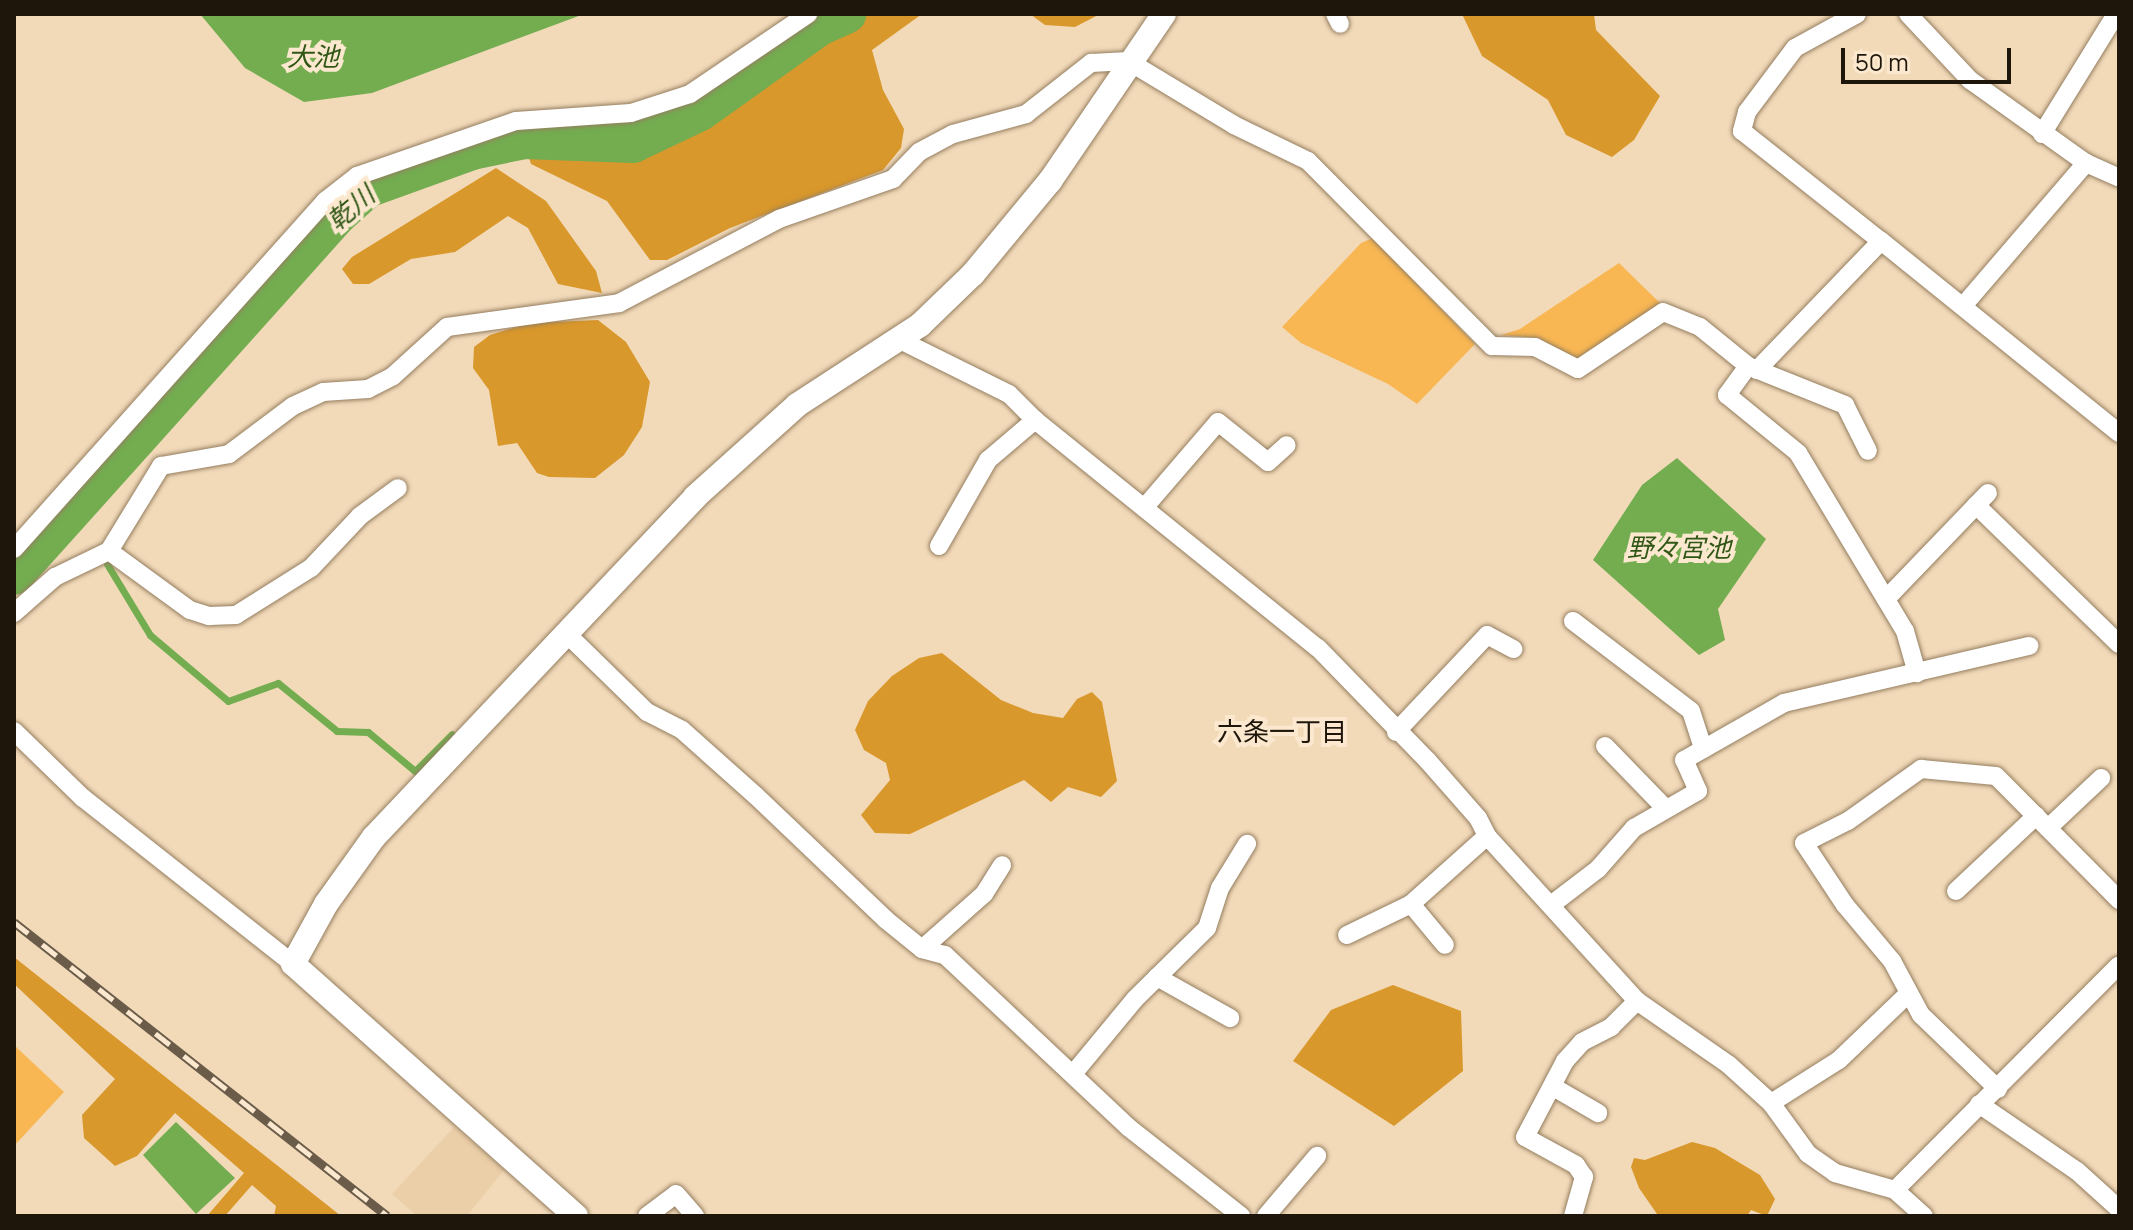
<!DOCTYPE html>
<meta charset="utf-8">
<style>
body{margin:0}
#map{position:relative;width:2133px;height:1230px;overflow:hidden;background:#f2dab9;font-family:Manrope,"Noto Sans JP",sans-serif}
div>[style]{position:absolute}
.built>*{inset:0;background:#ebcfa8}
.green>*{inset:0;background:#f8b753}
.forest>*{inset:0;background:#d9982b}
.water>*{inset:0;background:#73ad50}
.stream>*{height:7px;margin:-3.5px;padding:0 3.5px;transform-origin:3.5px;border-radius:3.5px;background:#73ad50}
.river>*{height:40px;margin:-20px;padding:0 20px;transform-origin:20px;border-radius:20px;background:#73ad50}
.roads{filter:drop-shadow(0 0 2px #947e60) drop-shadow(0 0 2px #947e60)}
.street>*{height:18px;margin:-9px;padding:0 9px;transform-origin:9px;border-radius:9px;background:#fff}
.secondary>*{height:24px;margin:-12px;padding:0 12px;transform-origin:12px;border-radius:12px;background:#fff}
.rail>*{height:9px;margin-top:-4.5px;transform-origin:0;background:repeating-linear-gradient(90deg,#fbe8ce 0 18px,#6a5c49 0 36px);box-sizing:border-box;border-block:2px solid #6a5c49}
span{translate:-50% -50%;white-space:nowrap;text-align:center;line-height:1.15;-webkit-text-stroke:8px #fbe8ce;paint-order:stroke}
.water-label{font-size:26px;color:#315717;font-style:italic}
.neighbourhood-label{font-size:26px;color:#1e160a}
.frame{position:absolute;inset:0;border:16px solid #1e160a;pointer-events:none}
.scale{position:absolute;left:1841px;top:48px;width:170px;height:36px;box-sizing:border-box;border:4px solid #1e160a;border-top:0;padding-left:10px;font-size:24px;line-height:28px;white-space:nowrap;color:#1e160a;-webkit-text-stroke:6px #fbe8ce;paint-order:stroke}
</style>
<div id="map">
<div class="built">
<div style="clip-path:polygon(454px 1127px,504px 1170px,467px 1216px,417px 1216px,392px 1194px)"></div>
</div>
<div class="green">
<div style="clip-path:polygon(1373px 238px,1475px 344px,1417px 404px,1388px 384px,1301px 343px,1282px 327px,1361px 243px)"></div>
<div style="clip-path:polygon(1619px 263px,1662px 305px,1578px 360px,1537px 338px,1501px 335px,1520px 329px)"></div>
<div style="clip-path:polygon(14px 1045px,64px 1092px,14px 1146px)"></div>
</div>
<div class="forest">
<div style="clip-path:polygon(862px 14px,922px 14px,872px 50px,883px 90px,904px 129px,901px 148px,883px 170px,730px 228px,667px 260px,650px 260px,607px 201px,531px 164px,527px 151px,536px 144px,634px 147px,698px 117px,812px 40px,832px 41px)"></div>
<div style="clip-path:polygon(1030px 14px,1100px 14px,1075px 27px,1045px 25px)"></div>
<div style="clip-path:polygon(1462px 14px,1594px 14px,1596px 30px,1660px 96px,1634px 140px,1612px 157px,1566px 135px,1548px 100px,1482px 56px)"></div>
<div style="clip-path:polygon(496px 168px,546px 201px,596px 271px,602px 293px,558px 284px,528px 228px,508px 216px,455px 252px,411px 259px,369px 284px,353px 284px,342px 269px,352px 257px)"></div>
<div style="clip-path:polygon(598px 320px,626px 342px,650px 382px,642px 427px,624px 455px,595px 478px,549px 477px,537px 473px,517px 443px,498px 446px,489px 390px,473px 368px,474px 347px,490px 335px,529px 323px)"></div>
<div style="clip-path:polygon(942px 653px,1001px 700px,1033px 713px,1063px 718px,1077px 699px,1092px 692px,1102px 702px,1117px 781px,1101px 797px,1068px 787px,1051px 802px,1024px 780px,910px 834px,875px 833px,861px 815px,890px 780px,886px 763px,864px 750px,855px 730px,868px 701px,892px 676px,919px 658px)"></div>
<div style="clip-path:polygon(14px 957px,341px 1216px,274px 1216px,276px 1206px,252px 1185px,225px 1216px,207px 1216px,244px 1173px,175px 1113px,137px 1156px,115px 1166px,84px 1138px,82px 1115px,115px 1079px,14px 984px)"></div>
<div style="clip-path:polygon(1393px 985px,1461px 1011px,1463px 1071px,1394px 1126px,1293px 1061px,1331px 1010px)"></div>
<div style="clip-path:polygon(1692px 1142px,1715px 1148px,1760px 1175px,1775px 1199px,1767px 1216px,1751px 1210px,1747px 1216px,1657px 1214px,1639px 1188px,1631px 1167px,1634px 1158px,1645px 1160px)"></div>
</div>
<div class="water">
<div style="clip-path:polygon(200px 14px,584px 14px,372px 93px,304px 102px,245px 68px)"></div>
<div style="clip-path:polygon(1677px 458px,1766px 539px,1718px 609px,1725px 640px,1699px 655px,1593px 560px,1642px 485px)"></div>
<div style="clip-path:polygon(176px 1122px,235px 1178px,196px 1214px,143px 1155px)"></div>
</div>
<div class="stream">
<div style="left:107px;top:564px;width:83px;rotate:58.8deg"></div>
<div style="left:150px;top:635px;width:102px;rotate:40.2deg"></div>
<div style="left:228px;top:701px;width:53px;rotate:-19.8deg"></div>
<div style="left:278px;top:683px;width:76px;rotate:39.1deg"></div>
<div style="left:337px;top:731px;width:31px;rotate:2deg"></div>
<div style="left:368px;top:732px;width:61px;rotate:39.7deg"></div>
<div style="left:415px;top:771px;width:52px;rotate:-45deg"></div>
</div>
<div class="river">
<div style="left:14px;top:575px;width:481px;rotate:-48.1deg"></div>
<div style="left:335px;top:217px;width:43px;rotate:-42.2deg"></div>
<div style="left:367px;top:188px;width:112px;rotate:-19.9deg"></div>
<div style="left:472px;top:150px;width:53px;rotate:-11.9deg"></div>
<div style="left:524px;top:139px;width:109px;rotate:2.1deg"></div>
<div style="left:633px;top:143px;width:74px;rotate:-25.5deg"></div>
<div style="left:700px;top:111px;width:146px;rotate:-35.5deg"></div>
<div style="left:819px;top:26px;width:30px;rotate:-24deg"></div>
</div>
<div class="roads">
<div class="street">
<div style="left:1335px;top:14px;width:11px;rotate:63deg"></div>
<div style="left:1857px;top:14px;width:71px;rotate:151.3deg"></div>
<div style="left:1795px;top:48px;width:80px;rotate:126.9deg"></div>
<div style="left:1747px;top:112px;width:20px;rotate:105deg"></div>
<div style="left:1742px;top:131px;width:177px;rotate:38.4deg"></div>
<div style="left:1908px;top:14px;width:91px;rotate:46.8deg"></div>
<div style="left:1970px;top:80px;width:143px;rotate:35.6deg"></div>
<div style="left:2086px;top:163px;width:36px;rotate:24deg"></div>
<div style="left:2042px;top:134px;width:141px;rotate:-58.3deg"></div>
<div style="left:1963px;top:306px;width:189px;rotate:-49.3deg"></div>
<div style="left:898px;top:339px;width:124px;rotate:26.4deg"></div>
<div style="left:1009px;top:394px;width:37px;rotate:45deg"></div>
<div style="left:1035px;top:420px;width:363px;rotate:38.9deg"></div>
<div style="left:1318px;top:648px;width:156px;rotate:45.8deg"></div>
<div style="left:1427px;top:760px;width:77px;rotate:48.7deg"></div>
<div style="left:1478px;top:818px;width:20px;rotate:63deg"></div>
<div style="left:1487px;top:836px;width:223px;rotate:47.7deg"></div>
<div style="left:1637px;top:1001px;width:112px;rotate:34.8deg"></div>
<div style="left:1729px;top:1065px;width:57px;rotate:42.1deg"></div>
<div style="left:1771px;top:1103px;width:63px;rotate:54deg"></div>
<div style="left:1808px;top:1154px;width:33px;rotate:35deg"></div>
<div style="left:1835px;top:1173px;width:62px;rotate:15.8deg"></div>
<div style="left:1895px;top:1190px;width:39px;rotate:42deg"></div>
<div style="left:1748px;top:366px;width:36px;rotate:126deg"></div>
<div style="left:1727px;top:395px;width:92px;rotate:39.2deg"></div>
<div style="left:1798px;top:453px;width:208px;rotate:59deg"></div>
<div style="left:1905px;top:631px;width:44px;rotate:74.1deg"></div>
<div style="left:1757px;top:370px;width:179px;rotate:-46.1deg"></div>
<div style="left:1881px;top:241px;width:306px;rotate:38.9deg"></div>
<div style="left:1976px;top:505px;width:199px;rotate:44.2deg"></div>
<div style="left:1144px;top:508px;width:113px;rotate:-49.3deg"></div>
<div style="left:1218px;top:422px;width:64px;rotate:38.7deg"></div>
<div style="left:1268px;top:462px;width:25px;rotate:-42deg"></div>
<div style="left:939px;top:546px;width:99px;rotate:-60.3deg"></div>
<div style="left:988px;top:460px;width:62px;rotate:-40.4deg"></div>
<div style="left:14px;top:549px;width:467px;rotate:-48.2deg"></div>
<div style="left:325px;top:201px;width:41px;rotate:-38deg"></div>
<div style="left:357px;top:176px;width:168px;rotate:-19.1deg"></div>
<div style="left:516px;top:121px;width:115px;rotate:-4deg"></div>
<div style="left:631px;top:113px;width:62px;rotate:-17.9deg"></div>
<div style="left:690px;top:94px;width:143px;rotate:-34.1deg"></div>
<div style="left:109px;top:551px;width:100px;rotate:36.1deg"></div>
<div style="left:190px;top:610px;width:20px;rotate:18deg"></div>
<div style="left:209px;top:616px;width:27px;rotate:-2deg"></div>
<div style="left:236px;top:615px;width:89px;rotate:-32.1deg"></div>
<div style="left:311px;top:568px;width:71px;rotate:-46.7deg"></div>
<div style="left:360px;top:516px;width:47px;rotate:-36.4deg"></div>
<div style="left:1886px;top:599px;width:147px;rotate:-46.1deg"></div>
<div style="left:14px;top:613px;width:55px;rotate:-41.3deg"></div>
<div style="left:55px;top:577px;width:60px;rotate:-25.7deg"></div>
<div style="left:109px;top:551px;width:100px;rotate:-58.5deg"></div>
<div style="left:161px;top:466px;width:69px;rotate:-10deg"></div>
<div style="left:229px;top:454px;width:80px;rotate:-36.9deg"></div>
<div style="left:293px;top:406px;width:33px;rotate:-25deg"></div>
<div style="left:323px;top:392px;width:45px;rotate:-3.8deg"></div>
<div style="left:368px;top:389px;width:28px;rotate:-27deg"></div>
<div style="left:393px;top:376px;width:73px;rotate:-42.2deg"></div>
<div style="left:447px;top:327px;width:174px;rotate:-7.9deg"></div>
<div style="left:619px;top:303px;width:181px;rotate:-27.7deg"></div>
<div style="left:779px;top:219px;width:121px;rotate:-19.3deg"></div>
<div style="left:893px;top:179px;width:37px;rotate:-46deg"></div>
<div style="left:919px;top:152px;width:38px;rotate:-28deg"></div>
<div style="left:953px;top:134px;width:76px;rotate:-15.3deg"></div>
<div style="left:1026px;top:114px;width:83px;rotate:-38.1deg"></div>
<div style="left:1091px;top:63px;width:37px;rotate:-3deg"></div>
<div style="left:1128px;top:61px;width:124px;rotate:31.1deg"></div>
<div style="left:1234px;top:125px;width:82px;rotate:25.9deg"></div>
<div style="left:1308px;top:161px;width:261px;rotate:45.2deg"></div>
<div style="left:1492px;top:346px;width:43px;rotate:1.3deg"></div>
<div style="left:1535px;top:347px;width:48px;rotate:27.1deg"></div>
<div style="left:1578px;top:369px;width:102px;rotate:-33.8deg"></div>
<div style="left:1663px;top:312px;width:40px;rotate:22deg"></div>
<div style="left:1700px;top:327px;width:62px;rotate:39.1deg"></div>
<div style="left:1748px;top:366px;width:105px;rotate:21.9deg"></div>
<div style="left:1845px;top:405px;width:51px;rotate:63.4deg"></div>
<div style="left:1573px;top:621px;width:148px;rotate:37.3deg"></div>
<div style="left:1691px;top:711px;width:40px;rotate:72deg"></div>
<div style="left:569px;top:636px;width:109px;rotate:44.3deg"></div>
<div style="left:647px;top:712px;width:39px;rotate:27deg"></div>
<div style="left:682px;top:730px;width:98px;rotate:41.7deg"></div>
<div style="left:755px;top:795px;width:180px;rotate:43.6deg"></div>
<div style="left:885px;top:919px;width:48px;rotate:39deg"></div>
<div style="left:922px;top:949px;width:24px;rotate:15deg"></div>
<div style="left:945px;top:955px;width:251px;rotate:43.2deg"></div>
<div style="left:1128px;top:1127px;width:144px;rotate:38.2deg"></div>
<div style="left:14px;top:731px;width:96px;rotate:44.2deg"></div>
<div style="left:83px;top:798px;width:268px;rotate:38.3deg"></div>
<div style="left:1396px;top:732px;width:133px;rotate:-46.8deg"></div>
<div style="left:1487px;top:635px;width:30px;rotate:28deg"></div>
<div style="left:1605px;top:746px;width:86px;rotate:45.9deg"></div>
<div style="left:2048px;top:828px;width:73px;rotate:-43.3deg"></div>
<div style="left:1956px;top:891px;width:110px;rotate:-43.2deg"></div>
<div style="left:1411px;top:904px;width:53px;rotate:50.3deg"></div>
<div style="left:1551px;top:905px;width:59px;rotate:-37.5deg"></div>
<div style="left:1598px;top:869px;width:55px;rotate:-48.7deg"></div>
<div style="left:1634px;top:828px;width:74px;rotate:-30deg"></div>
<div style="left:1698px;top:791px;width:34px;rotate:-114deg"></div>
<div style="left:1684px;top:760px;width:115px;rotate:-29.7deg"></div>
<div style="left:1784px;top:703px;width:252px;rotate:-13.1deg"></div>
<div style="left:1347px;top:935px;width:71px;rotate:-25.8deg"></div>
<div style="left:1411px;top:904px;width:102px;rotate:-41.8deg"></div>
<div style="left:922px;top:949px;width:83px;rotate:-41.6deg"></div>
<div style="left:984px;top:894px;width:34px;rotate:-58deg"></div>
<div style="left:1157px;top:977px;width:84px;rotate:29.3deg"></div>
<div style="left:1073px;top:1074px;width:97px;rotate:-50.4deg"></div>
<div style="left:1135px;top:999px;width:101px;rotate:-44.6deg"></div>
<div style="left:1207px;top:928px;width:42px;rotate:-72deg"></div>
<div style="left:1220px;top:888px;width:52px;rotate:-58.5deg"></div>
<div style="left:1555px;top:1088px;width:50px;rotate:30.2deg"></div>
<div style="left:1998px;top:1089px;width:107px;rotate:-136.1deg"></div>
<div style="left:1921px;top:1015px;width:61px;rotate:-118.2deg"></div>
<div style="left:1892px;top:961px;width:73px;rotate:-130deg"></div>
<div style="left:1845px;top:905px;width:74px;rotate:-123.5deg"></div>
<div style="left:1804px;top:843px;width:49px;rotate:-26.6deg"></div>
<div style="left:1848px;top:821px;width:90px;rotate:-35.5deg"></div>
<div style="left:1921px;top:769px;width:75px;rotate:5.3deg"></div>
<div style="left:1996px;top:776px;width:175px;rotate:45.2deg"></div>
<div style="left:1771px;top:1103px;width:80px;rotate:-32.3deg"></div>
<div style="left:1839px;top:1060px;width:95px;rotate:-43.7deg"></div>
<div style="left:1979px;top:1104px;width:119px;rotate:34.4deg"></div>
<div style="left:2077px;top:1171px;width:57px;rotate:42.1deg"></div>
<div style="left:1895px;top:1190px;width:317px;rotate:-45.1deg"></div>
<div style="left:647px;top:1216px;width:36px;rotate:-37deg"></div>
<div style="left:676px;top:1194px;width:29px;rotate:49deg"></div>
<div style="left:1266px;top:1216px;width:79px;rotate:-49.6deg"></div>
<div style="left:1573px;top:1216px;width:41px;rotate:-74.2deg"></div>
<div style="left:1584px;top:1177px;width:14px;rotate:-124deg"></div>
<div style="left:1576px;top:1165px;width:58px;rotate:-151.2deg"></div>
<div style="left:1525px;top:1137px;width:86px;rotate:-62.2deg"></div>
<div style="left:1565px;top:1061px;width:25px;rotate:-48deg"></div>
<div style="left:1582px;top:1042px;width:33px;rotate:-27deg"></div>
<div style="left:1611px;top:1027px;width:37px;rotate:-45deg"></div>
</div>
<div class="secondary">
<div style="left:576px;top:1216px;width:379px;rotate:-138.3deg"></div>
<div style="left:293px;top:964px;width:68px;rotate:-61.2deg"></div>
<div style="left:326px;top:904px;width:82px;rotate:-54.4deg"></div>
<div style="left:374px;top:837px;width:468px;rotate:-46.6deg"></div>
<div style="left:695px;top:497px;width:137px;rotate:-42deg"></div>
<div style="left:797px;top:405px;width:147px;rotate:-33deg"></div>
<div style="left:920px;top:325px;width:74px;rotate:-43.9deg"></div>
<div style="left:973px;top:274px;width:121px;rotate:-50.4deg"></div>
<div style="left:1050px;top:181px;width:202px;rotate:-55.7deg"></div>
</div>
</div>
<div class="rail">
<div style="left:14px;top:922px;width:475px;rotate:38.2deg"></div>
</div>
<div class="water-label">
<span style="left:313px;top:57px">大池</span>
<span style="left:351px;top:208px;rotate:-40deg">乾川</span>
<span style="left:1679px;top:548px">野々宮池</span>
</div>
<div class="neighbourhood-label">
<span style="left:1282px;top:732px">六条一丁目</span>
</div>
<div class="frame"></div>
<div class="scale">50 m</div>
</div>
